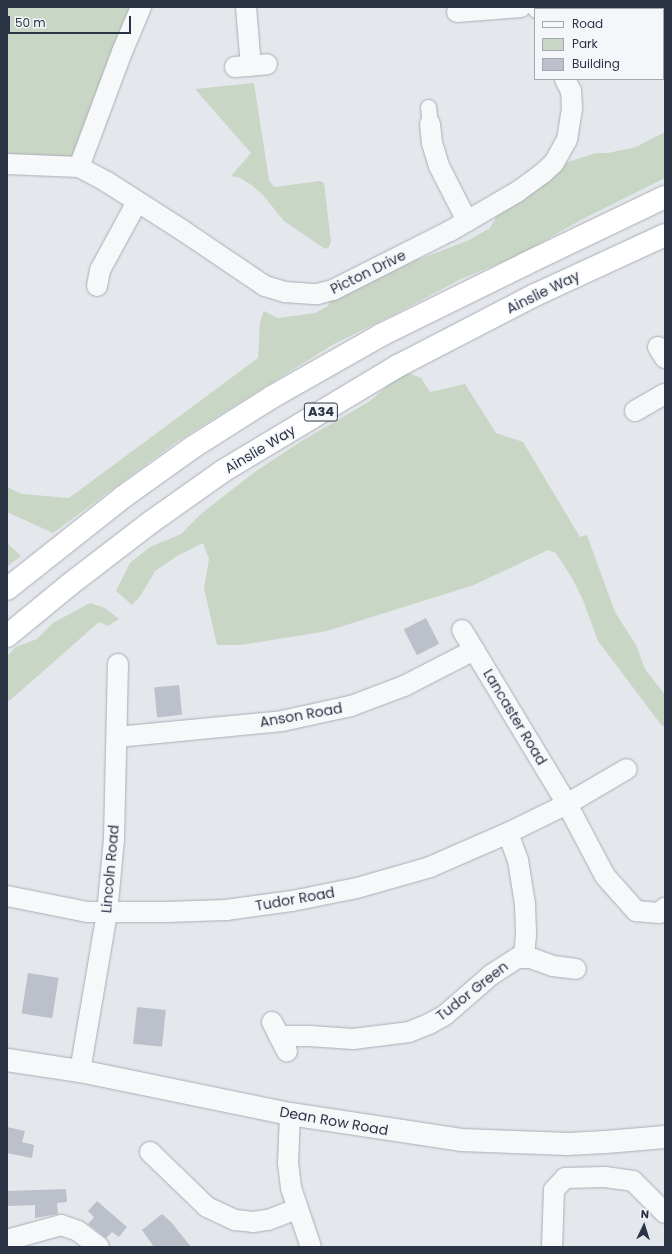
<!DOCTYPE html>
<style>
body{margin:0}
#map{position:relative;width:672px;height:1254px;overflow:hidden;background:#e4e7ec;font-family:Poppins,sans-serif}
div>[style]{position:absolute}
.green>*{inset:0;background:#c9d6c5}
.building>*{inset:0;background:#bbc0ca;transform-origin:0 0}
.roads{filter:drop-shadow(0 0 1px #a9aeb7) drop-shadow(0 0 1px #a9aeb7)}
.pedestrian>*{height:15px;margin:-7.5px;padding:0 7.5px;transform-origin:7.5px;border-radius:7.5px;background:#f7f8fa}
.minor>*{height:20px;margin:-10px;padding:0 10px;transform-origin:10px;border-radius:10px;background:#f7f8fa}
.tertiary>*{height:22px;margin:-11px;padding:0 11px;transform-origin:11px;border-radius:11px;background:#f7f8fa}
.trunk>*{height:22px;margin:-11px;padding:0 11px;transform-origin:11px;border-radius:11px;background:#fff}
span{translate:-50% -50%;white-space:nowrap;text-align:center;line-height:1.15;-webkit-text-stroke:3.5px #f4f6f9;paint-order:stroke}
.shield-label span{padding:1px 3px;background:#f4f6f9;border:1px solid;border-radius:3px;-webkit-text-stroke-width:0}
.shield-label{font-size:13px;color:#2b3445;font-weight:700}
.street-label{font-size:14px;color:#2b3445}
.frame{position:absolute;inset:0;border:8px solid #2b3445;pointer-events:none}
.legend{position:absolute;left:534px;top:8px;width:130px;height:72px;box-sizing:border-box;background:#f4f6f9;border:1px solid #a4a8b1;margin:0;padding:5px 7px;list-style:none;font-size:12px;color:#2b3445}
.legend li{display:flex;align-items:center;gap:8px;height:20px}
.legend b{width:20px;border:1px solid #a4a8b1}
.north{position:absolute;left:624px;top:1206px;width:40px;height:40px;-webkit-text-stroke:3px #f4f6f9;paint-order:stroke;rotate:4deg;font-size:11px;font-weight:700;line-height:16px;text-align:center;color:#2b3445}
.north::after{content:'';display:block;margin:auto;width:14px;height:18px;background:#2b3445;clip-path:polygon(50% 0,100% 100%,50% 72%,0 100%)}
.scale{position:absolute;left:8px;top:16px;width:123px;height:18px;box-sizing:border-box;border:2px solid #2b3445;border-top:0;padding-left:5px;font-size:12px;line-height:14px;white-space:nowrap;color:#2b3445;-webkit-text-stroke:3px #f4f6f9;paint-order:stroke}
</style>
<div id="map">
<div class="green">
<div style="clip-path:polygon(7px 7px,141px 7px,79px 167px,7px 164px)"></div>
<div style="clip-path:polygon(254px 83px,269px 180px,274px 187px,320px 181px,324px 183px,331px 242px,329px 247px,325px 249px,284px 221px,262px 194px,250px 184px,240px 178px,231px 176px,251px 153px,195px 89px)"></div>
<div style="clip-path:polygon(665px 132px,665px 178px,581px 220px,519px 255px,459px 280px,399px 312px,334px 344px,178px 441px,53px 533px,7px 512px,7px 487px,22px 494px,69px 498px,258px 358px,260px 322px,264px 311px,278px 318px,315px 313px,328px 306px,333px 290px,397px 258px,420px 259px,469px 240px,490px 228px,496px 217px,496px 204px,562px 164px,596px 153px,608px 153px,636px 147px)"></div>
<div style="clip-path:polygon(409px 373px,421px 378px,430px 392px,465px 384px,496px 433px,523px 442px,580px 537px,587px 535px,615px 612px,636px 645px,645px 669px,665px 695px,665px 726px,662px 726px,598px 641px,583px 600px,572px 578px,556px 553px,548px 550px,474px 585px,327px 631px,241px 645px,217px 645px,204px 588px,209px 559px,203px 543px,177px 556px,155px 571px,141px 595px,132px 605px,116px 591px,130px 563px,150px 547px,181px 534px,202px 513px,256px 471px,300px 442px,370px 401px,400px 375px)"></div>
<div style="clip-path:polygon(7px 543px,21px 556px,7px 567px)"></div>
<div style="clip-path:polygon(90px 603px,105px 608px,119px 619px,108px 626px,99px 622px,7px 703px,7px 656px,16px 647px,37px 639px,53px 623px)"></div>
</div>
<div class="building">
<div style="left:426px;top:618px;width:29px;height:25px;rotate:63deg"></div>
<div style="left:179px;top:685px;width:30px;height:25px;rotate:84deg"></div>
<div style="left:28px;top:973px;width:31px;height:41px;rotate:9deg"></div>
<div style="left:137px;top:1007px;width:29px;height:37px;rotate:6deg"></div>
<div style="clip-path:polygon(7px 1127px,25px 1131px,22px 1142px,34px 1145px,32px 1158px,7px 1153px)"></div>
<div style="clip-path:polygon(66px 1189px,67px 1202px,57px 1203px,58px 1214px,35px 1218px,35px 1205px,7px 1206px,7px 1191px)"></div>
<div style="clip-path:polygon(97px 1201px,127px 1227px,119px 1237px,112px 1232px,106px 1238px,88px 1224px,94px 1217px,88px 1211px)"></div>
<div style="clip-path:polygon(162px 1214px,172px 1223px,191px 1247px,154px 1247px,142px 1230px)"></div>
</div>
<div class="roads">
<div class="pedestrian">
<div style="left:428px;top:107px;width:17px;rotate:83deg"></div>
</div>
<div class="minor">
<div style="left:246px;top:7px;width:59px;rotate:85.2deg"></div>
<div style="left:537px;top:7px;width:2px;rotate:63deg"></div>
<div style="left:457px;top:12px;width:64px;rotate:-4.5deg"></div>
<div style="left:235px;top:67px;width:32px;rotate:-5deg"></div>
<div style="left:430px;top:124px;width:19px;rotate:84deg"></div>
<div style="left:432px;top:143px;width:24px;rotate:73deg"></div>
<div style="left:439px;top:166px;width:62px;rotate:63deg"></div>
<div style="left:7px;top:164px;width:72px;rotate:2.4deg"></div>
<div style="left:79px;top:167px;width:32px;rotate:28deg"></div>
<div style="left:107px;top:182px;width:89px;rotate:32.6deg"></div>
<div style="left:182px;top:230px;width:100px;rotate:34deg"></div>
<div style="left:265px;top:286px;width:21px;rotate:17deg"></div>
<div style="left:285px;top:292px;width:32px;rotate:4deg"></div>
<div style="left:317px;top:294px;width:16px;rotate:-14deg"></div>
<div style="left:333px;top:290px;width:131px;rotate:-26.8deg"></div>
<div style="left:450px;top:231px;width:78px;rotate:-30.2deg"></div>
<div style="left:517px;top:192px;width:31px;rotate:-36deg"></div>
<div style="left:542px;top:174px;width:16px;rotate:-43deg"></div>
<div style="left:554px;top:163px;width:26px;rotate:-61deg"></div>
<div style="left:567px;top:140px;width:32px;rotate:-81deg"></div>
<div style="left:572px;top:108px;width:17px;rotate:-93deg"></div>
<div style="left:571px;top:91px;width:13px;rotate:-117deg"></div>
<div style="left:79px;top:167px;width:123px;rotate:-69.5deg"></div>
<div style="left:122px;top:52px;width:49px;rotate:-67.1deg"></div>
<div style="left:97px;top:286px;width:16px;rotate:-79deg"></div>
<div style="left:100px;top:270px;width:77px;rotate:-61.4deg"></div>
<div style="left:658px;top:347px;width:13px;rotate:58deg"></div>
<div style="left:635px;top:411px;width:34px;rotate:-30deg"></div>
<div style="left:462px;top:630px;width:203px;rotate:58.9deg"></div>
<div style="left:567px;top:804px;width:81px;rotate:62.2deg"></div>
<div style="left:605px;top:876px;width:47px;rotate:48.5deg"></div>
<div style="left:636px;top:911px;width:23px;rotate:5deg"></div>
<div style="left:659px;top:913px;width:8px;rotate:-40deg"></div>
<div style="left:117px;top:737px;width:166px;rotate:-5.5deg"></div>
<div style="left:282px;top:721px;width:71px;rotate:-12.3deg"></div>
<div style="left:351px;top:706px;width:57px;rotate:-20.7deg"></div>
<div style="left:404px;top:686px;width:79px;rotate:-27.2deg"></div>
<div style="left:508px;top:833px;width:29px;rotate:70deg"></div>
<div style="left:518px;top:860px;width:45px;rotate:81deg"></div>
<div style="left:525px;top:904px;width:30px;rotate:88deg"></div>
<div style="left:526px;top:934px;width:23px;rotate:95deg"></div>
<div style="left:7px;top:896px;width:82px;rotate:11.3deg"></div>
<div style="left:87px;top:912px;width:80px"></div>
<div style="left:167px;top:912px;width:59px;rotate:-1.9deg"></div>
<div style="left:226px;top:910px;width:67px;rotate:-7.8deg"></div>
<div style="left:292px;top:901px;width:66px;rotate:-11.3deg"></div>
<div style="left:357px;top:888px;width:76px;rotate:-16deg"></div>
<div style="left:430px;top:867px;width:85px;rotate:-23.6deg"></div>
<div style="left:508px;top:833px;width:66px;rotate:-26.2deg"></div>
<div style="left:567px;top:804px;width:69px;rotate:-30.3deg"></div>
<div style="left:272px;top:1022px;width:33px;rotate:63deg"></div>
<div style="left:279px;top:1036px;width:31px"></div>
<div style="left:310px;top:1036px;width:43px;rotate:4deg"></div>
<div style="left:353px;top:1039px;width:56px;rotate:-7.1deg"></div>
<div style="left:409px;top:1032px;width:22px;rotate:-22deg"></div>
<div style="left:429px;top:1024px;width:18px;rotate:-29deg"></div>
<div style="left:445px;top:1015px;width:61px;rotate:-41deg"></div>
<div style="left:491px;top:975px;width:31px;rotate:-33deg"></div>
<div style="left:517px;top:958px;width:14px"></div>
<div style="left:531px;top:958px;width:23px;rotate:20deg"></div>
<div style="left:553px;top:966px;width:23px;rotate:7deg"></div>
<div style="left:80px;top:1071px;width:160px;rotate:-80.3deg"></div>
<div style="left:107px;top:913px;width:74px;rotate:-84.6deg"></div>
<div style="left:114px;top:839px;width:175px;rotate:-88.7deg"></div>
<div style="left:290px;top:1114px;width:49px;rotate:92.3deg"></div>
<div style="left:288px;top:1163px;width:25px;rotate:83deg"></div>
<div style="left:291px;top:1188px;width:62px;rotate:71.3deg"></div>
<div style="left:150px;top:1152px;width:79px;rotate:44deg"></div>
<div style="left:207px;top:1207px;width:31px;rotate:25deg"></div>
<div style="left:235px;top:1220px;width:18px;rotate:6deg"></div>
<div style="left:253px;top:1222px;width:15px;rotate:-8deg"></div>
<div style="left:268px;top:1220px;width:31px;rotate:-21deg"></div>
<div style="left:7px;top:1240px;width:56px;rotate:-15.5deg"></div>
<div style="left:61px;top:1225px;width:18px;rotate:19deg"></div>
<div style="left:78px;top:1231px;width:26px;rotate:37deg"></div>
<div style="left:552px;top:1247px;width:57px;rotate:-88deg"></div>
<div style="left:554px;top:1190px;width:16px;rotate:-47deg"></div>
<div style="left:565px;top:1178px;width:40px;rotate:-1.4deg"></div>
<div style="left:605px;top:1177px;width:28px;rotate:8deg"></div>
<div style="left:633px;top:1181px;width:45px;rotate:45deg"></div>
</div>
<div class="tertiary">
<div style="left:7px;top:1060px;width:74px;rotate:8.6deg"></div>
<div style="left:80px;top:1071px;width:214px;rotate:11.6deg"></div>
<div style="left:290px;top:1114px;width:173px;rotate:8.6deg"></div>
<div style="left:461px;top:1140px;width:107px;rotate:2.1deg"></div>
<div style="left:568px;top:1144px;width:38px;rotate:-3deg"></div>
<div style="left:606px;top:1142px;width:59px;rotate:-4.8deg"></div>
</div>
<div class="trunk">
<div style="left:7px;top:589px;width:148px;rotate:-38.4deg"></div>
<div style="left:123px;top:497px;width:86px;rotate:-35.5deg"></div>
<div style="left:193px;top:447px;width:93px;rotate:-32.3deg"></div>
<div style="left:272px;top:397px;width:125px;rotate:-29.6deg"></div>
<div style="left:381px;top:335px;width:161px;rotate:-26.2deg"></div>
<div style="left:525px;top:264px;width:155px;rotate:-25.6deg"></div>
<div style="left:7px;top:636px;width:80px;rotate:-39.4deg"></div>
<div style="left:69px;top:585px;width:103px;rotate:-37.5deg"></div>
<div style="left:151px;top:522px;width:88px;rotate:-35.3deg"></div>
<div style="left:223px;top:471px;width:204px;rotate:-31deg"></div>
<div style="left:398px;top:366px;width:154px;rotate:-27.4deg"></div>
<div style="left:535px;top:295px;width:143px;rotate:-24.8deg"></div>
</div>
</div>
<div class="shield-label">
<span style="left:321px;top:412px">A34</span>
</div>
<div class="street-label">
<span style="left:368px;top:272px;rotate:-26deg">Picton Drive</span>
<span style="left:543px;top:292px;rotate:-26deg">Ainslie Way</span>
<span style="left:260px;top:449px;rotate:-31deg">Ainslie Way</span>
<span style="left:301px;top:715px;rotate:-10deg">Anson Road</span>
<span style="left:515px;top:717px;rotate:59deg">Lancaster Road</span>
<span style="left:110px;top:869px;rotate:-85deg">Lincoln Road</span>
<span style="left:295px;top:899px;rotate:-10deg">Tudor Road</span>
<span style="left:472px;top:991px;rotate:-38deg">Tudor Green</span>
<span style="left:334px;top:1121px;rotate:10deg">Dean Row Road</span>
</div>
<div class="frame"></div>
<ul class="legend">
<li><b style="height:5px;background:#f7f8fa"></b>Road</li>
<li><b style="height:11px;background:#c9d6c5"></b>Park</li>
<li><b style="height:11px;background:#bbc0ca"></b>Building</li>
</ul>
<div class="north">N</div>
<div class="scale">50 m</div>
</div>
